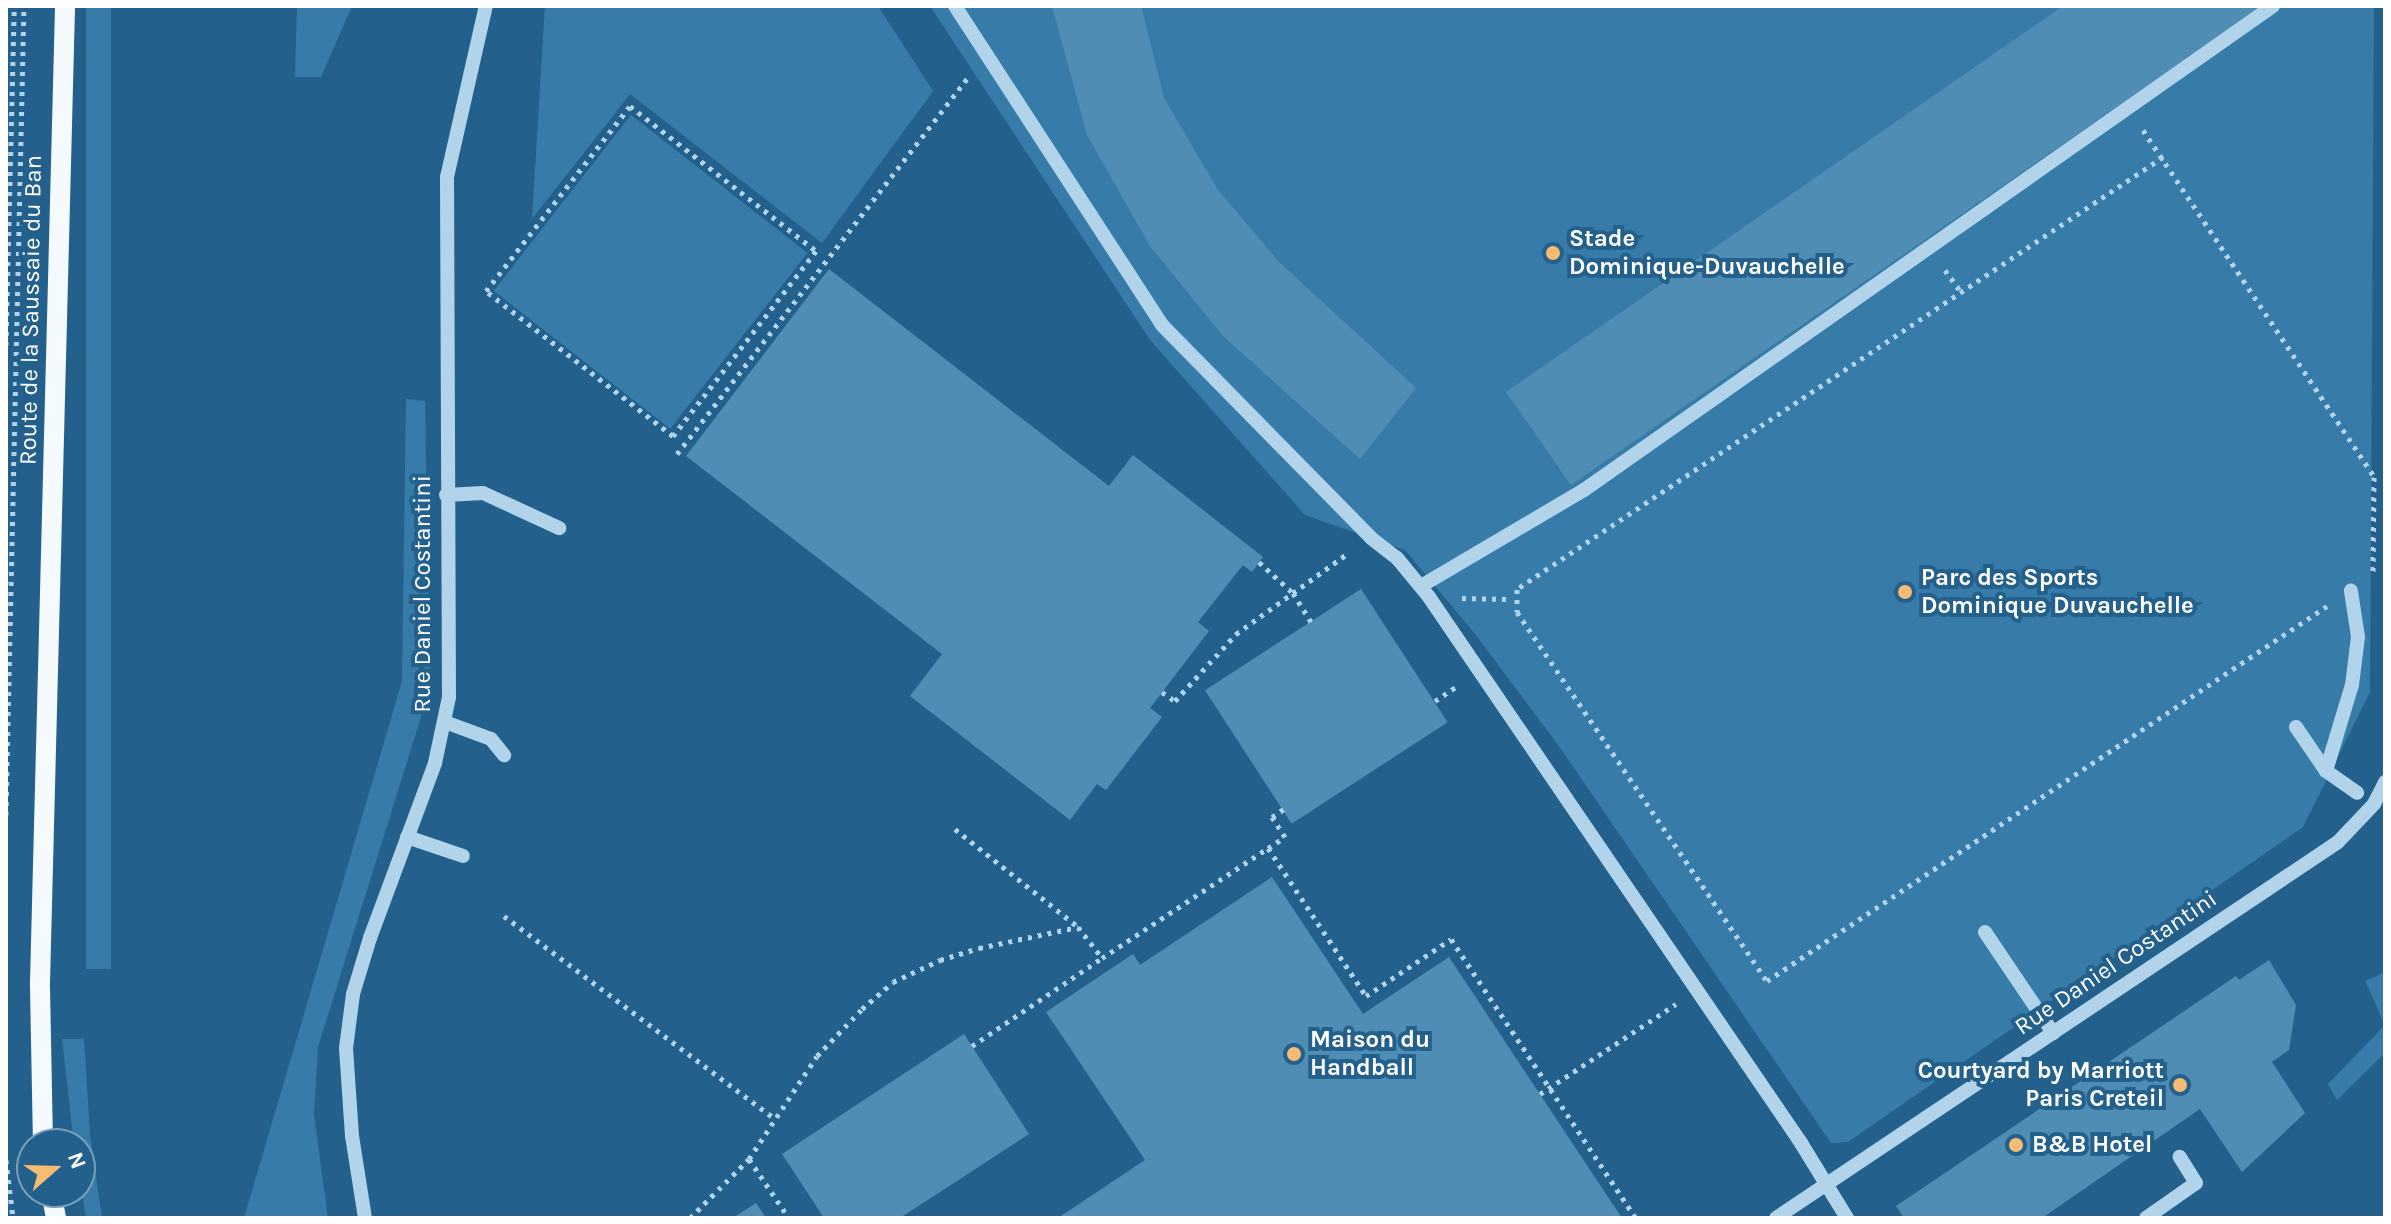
<!DOCTYPE html>
<style>
body{margin:0}
#map{position:relative;width:2391px;height:1224px;overflow:hidden;background:#23618c;font-family:Karla,sans-serif}
div>[style]{position:absolute}
.green>*{inset:0;background:#377ca9;transform-origin:0 0}
.building>*{inset:0;background:#508db5;transform-origin:0 0}
.path>*{height:5px;margin-top:-2.5px;transform-origin:0;background:repeating-linear-gradient(90deg,#b1d4eb 0 4px,transparent 0 10px)}
.minor>*{height:14px;margin:-7px;padding:0 7px;transform-origin:7px;border-radius:7px;background:#b1d4eb}
.major>*{height:20px;margin:-10px;padding:0 10px;transform-origin:10px;border-radius:10px;background:#f5fafe}
.dots>*{width:22px;height:22px;translate:-50% -50%;box-sizing:border-box;border:4px solid #23618c;border-radius:50%}
span{translate:-50% -50%;white-space:nowrap;text-align:center;line-height:1.15;-webkit-text-stroke:8px #23618c;paint-order:stroke}
.poi-label{font-size:24px;color:#fff;font-weight:700}
.left{translate:0 -50%;text-align:left}
.right{translate:-100% -50%;text-align:right}
.street-label{font-size:24px;color:#fff}
.frame{position:absolute;inset:0;border:8px solid #fff;pointer-events:none}
.north{position:absolute;left:16px;top:1128px;width:80px;height:80px;box-sizing:border-box;background:#23618c;border:2px solid #7ba0ba;border-radius:50%;rotate:70deg;font-size:22px;font-weight:700;line-height:32px;text-align:center;color:#fff}
.north::after{content:'';display:block;margin:auto;width:28px;height:36px;background:#f6bc73;clip-path:polygon(50% 0,100% 100%,50% 72%,0 100%)}
</style>
<div id="map">
<div class="green">
<div style="left:86px;top:6px;width:25px;height:963px"></div>
<div style="clip-path:polygon(297px 6px,352px 6px,321px 77px,295px 77px)"></div>
<div style="clip-path:polygon(545px 6px,878px 6px,933px 91px,822px 243px,630px 94px,532px 219px)"></div>
<div style="clip-path:polygon(930px 6px,2374px 6px,2370px 692px,2303px 827px,1848px 1142px,1831px 1143px,1561px 749px,1475px 634px,1405px 550px,1305px 515px,1150px 340px)"></div>
<div style="left:631px;top:115px;width:224px;height:223px;rotate:38deg"></div>
<div style="clip-path:polygon(406px 399px,425px 401px,430px 688px,318px 1047px,314px 1115px,328px 1218px,244px 1218px,402px 681px)"></div>
<div style="clip-path:polygon(2385px 972px,2385px 1025px,2365px 981px)"></div>
<div style="clip-path:polygon(2385px 1025px,2385px 1053px,2337px 1100px,2328px 1084px)"></div>
<div style="clip-path:polygon(62px 1039px,84px 1039px,90px 1135px,102px 1218px,86px 1218px,80px 1180px,80px 1144px,74px 1144px)"></div>
</div>
<div class="building">
<div style="clip-path:polygon(1052px 6px,1141px 6px,1164px 98px,1218px 190px,1279px 262px,1416px 388px,1360px 459px,1223px 336px,1150px 246px,1087px 135px)"></div>
<div style="clip-path:polygon(2063px 6px,2262px 6px,1571px 485px,1506px 392px)"></div>
<div style="clip-path:polygon(829px 269px,1109px 486px,1133px 455px,1263px 557px,1252px 572px,1243px 565px,1198px 622px,1209px 631px,1150px 708px,1162px 717px,1106px 790px,1097px 784px,1070px 820px,910px 696px,942px 654px,686px 456px)"></div>
<div style="left:1361px;top:589px;width:159px;height:186px;rotate:57deg"></div>
<div style="clip-path:polygon(1272px 877px,1363px 1014px,1449px 957px,1622px 1218px,1058px 1218px,1145px 1160px,1046px 1012px,1133px 954px,1140px 965px)"></div>
<div style="clip-path:polygon(2269px 960px,2296px 1005px,2289px 1050px,2272px 1062px,2305px 1113px,2242px 1172px,2200px 1109px,2042px 1218px,1904px 1218px,1896px 1206px,2236px 976px,2239px 980px)"></div>
<div style="clip-path:polygon(964px 1034px,1029px 1134px,900px 1218px,824px 1218px,782px 1154px)"></div>
<div style="clip-path:polygon(756px 1203px,766px 1218px,733px 1218px)"></div>
</div>
<div class="path">
<div style="left:630px;top:106px;width:236px;rotate:37.9deg"></div>
<div style="left:816px;top:251px;width:234px;rotate:127.7deg"></div>
<div style="left:673px;top:436px;width:237px;rotate:-142.2deg"></div>
<div style="left:486px;top:291px;width:234px;rotate:-52.1deg"></div>
<div style="left:2143px;top:130px;width:417px;rotate:56.3deg"></div>
<div style="left:2374px;top:477px;width:97px;rotate:90.6deg"></div>
<div style="left:2163px;top:157px;width:777px;rotate:146.23deg"></div>
<div style="left:1517px;top:589px;width:23px;rotate:90deg"></div>
<div style="left:1517px;top:612px;width:446px;rotate:55.9deg"></div>
<div style="left:1767px;top:981px;width:674px;rotate:-33.81deg"></div>
<div style="left:1945px;top:270px;width:27px;rotate:54deg"></div>
<div style="left:6px;top:345px;width:339px;rotate:-88.6deg"></div>
<div style="left:677px;top:454px;width:478px;rotate:-52.3deg"></div>
<div style="left:1259px;top:562px;width:46px;rotate:42.4deg"></div>
<div style="left:1293px;top:593px;width:34px;rotate:58deg"></div>
<div style="left:1462px;top:598px;width:44px;rotate:1.3deg"></div>
<div style="left:1162px;top:692px;width:16px;rotate:35deg"></div>
<div style="left:1175px;top:701px;width:91px;rotate:-47.7deg"></div>
<div style="left:1236px;top:634px;width:137px;rotate:-35.8deg"></div>
<div style="left:1435px;top:701px;width:25px;rotate:-34deg"></div>
<div style="left:6px;top:815px;width:809px;rotate:-88.73deg"></div>
<div style="left:955px;top:829px;width:157px;rotate:38.5deg"></div>
<div style="left:1078px;top:927px;width:39px;rotate:52deg"></div>
<div style="left:1102px;top:958px;width:199px;rotate:-33.5deg"></div>
<div style="left:1268px;top:848px;width:178px;rotate:56.5deg"></div>
<div style="left:1366px;top:996px;width:102px;rotate:-33.8deg"></div>
<div style="left:1451px;top:939px;width:335px;rotate:56.5deg"></div>
<div style="left:1268px;top:848px;width:20px;rotate:-33deg"></div>
<div style="left:1285px;top:837px;width:24px;rotate:-123deg"></div>
<div style="left:1272px;top:817px;width:14px;rotate:-34deg"></div>
<div style="left:504px;top:916px;width:339px;rotate:36.8deg"></div>
<div style="left:972px;top:1046px;width:157px;rotate:-34.1deg"></div>
<div style="left:1540px;top:1094px;width:163px;rotate:-33.5deg"></div>
<div style="left:749px;top:1159px;width:71px;rotate:55.9deg"></div>
<div style="left:6px;top:1160px;width:58px;rotate:83.1deg"></div>
<div style="left:690px;top:1218px;width:83px;rotate:-45deg"></div>
<div style="left:749px;top:1159px;width:123px;rotate:-56.6deg"></div>
<div style="left:817px;top:1056px;width:65px;rotate:-46.2deg"></div>
<div style="left:862px;top:1009px;width:41px;rotate:-41.1deg"></div>
<div style="left:893px;top:982px;width:52px;rotate:-25.1deg"></div>
<div style="left:940px;top:960px;width:41px;rotate:-17.1deg"></div>
<div style="left:979px;top:948px;width:101px;rotate:-12deg"></div>
</div>
<div class="minor">
<div style="left:955px;top:6px;width:380px;rotate:57deg"></div>
<div style="left:1162px;top:325px;width:298px;rotate:45.5deg"></div>
<div style="left:1371px;top:538px;width:33px;rotate:38deg"></div>
<div style="left:1397px;top:558px;width:50px;rotate:50.6deg"></div>
<div style="left:1429px;top:597px;width:661px;rotate:55.73deg"></div>
<div style="left:1801px;top:1143px;width:88px;rotate:58.5deg"></div>
<div style="left:446px;top:495px;width:37px;rotate:-3deg"></div>
<div style="left:483px;top:493px;width:84px;rotate:24.7deg"></div>
<div style="left:1421px;top:586px;width:189px;rotate:-30.5deg"></div>
<div style="left:1584px;top:490px;width:842px;rotate:-35.09deg"></div>
<div style="left:445px;top:722px;width:49px;rotate:20.3deg"></div>
<div style="left:491px;top:739px;width:21px;rotate:51deg"></div>
<div style="left:2296px;top:727px;width:53px;rotate:55.7deg"></div>
<div style="left:2326px;top:771px;width:38px;rotate:35deg"></div>
<div style="left:2326px;top:771px;width:90px;rotate:-73.2deg"></div>
<div style="left:2352px;top:685px;width:48px;rotate:-82.9deg"></div>
<div style="left:2358px;top:637px;width:47px;rotate:-98.7deg"></div>
<div style="left:407px;top:837px;width:59px;rotate:18.7deg"></div>
<div style="left:1985px;top:932px;width:122px;rotate:56deg"></div>
<div style="left:365px;top:1218px;width:83px;rotate:-99deg"></div>
<div style="left:352px;top:1136px;width:88px;rotate:-93.9deg"></div>
<div style="left:346px;top:1048px;width:54px;rotate:-82.6deg"></div>
<div style="left:353px;top:994px;width:59px;rotate:-73.1deg"></div>
<div style="left:370px;top:938px;width:187px;rotate:-69.6deg"></div>
<div style="left:435px;top:763px;width:67px;rotate:-78deg"></div>
<div style="left:449px;top:697px;width:520px;rotate:-90.22deg"></div>
<div style="left:447px;top:177px;width:175px;rotate:-77.2deg"></div>
<div style="left:1776px;top:1218px;width:676px;rotate:-33.78deg"></div>
<div style="left:2338px;top:842px;width:52px;rotate:-46.5deg"></div>
<div style="left:2374px;top:804px;width:25px;rotate:-63deg"></div>
<div style="left:2146px;top:1218px;width:61px;rotate:-35deg"></div>
<div style="left:2196px;top:1183px;width:31px;rotate:-122deg"></div>
</div>
<div class="major">
<div style="left:43px;top:1144px;width:162px;rotate:-91.1deg"></div>
<div style="left:40px;top:982px;width:976px;rotate:-88.53deg"></div>
<div style="left:51px;top:1192px;width:26px;rotate:79deg"></div>
</div>
<div class="dots">
<div style="left:1553px;top:253px;background:#f6bc73"></div>
<div style="left:1905px;top:592px;background:#f6bc73"></div>
<div style="left:1294px;top:1054px;background:#f6bc73"></div>
<div style="left:2180px;top:1085px;background:#f6bc73"></div>
<div style="left:2016px;top:1145px;background:#f6bc73"></div>
</div>
<div class="poi-label">
<span class="left" style="left:1569px;top:253px">Stade<br>Dominique-Duvauchelle</span>
<span class="left" style="left:1921px;top:592px">Parc des Sports<br>Dominique Duvauchelle</span>
<span class="left" style="left:1310px;top:1054px">Maison du<br>Handball</span>
<span class="right" style="left:2164px;top:1085px">Courtyard by Marriott<br>Paris Creteil</span>
<span class="left" style="left:2032px;top:1145px">B&amp;B Hotel</span>
</div>
<div class="street-label">
<span style="left:31px;top:310px;rotate:-89deg">Route de la Saussaie du Ban</span>
<span style="left:423px;top:594px;rotate:-90deg">Rue Daniel Costantini</span>
<span style="left:2116px;top:963px;rotate:-34deg">Rue Daniel Costantini</span>
</div>
<div class="frame"></div>
<div class="north">N</div>
</div>
